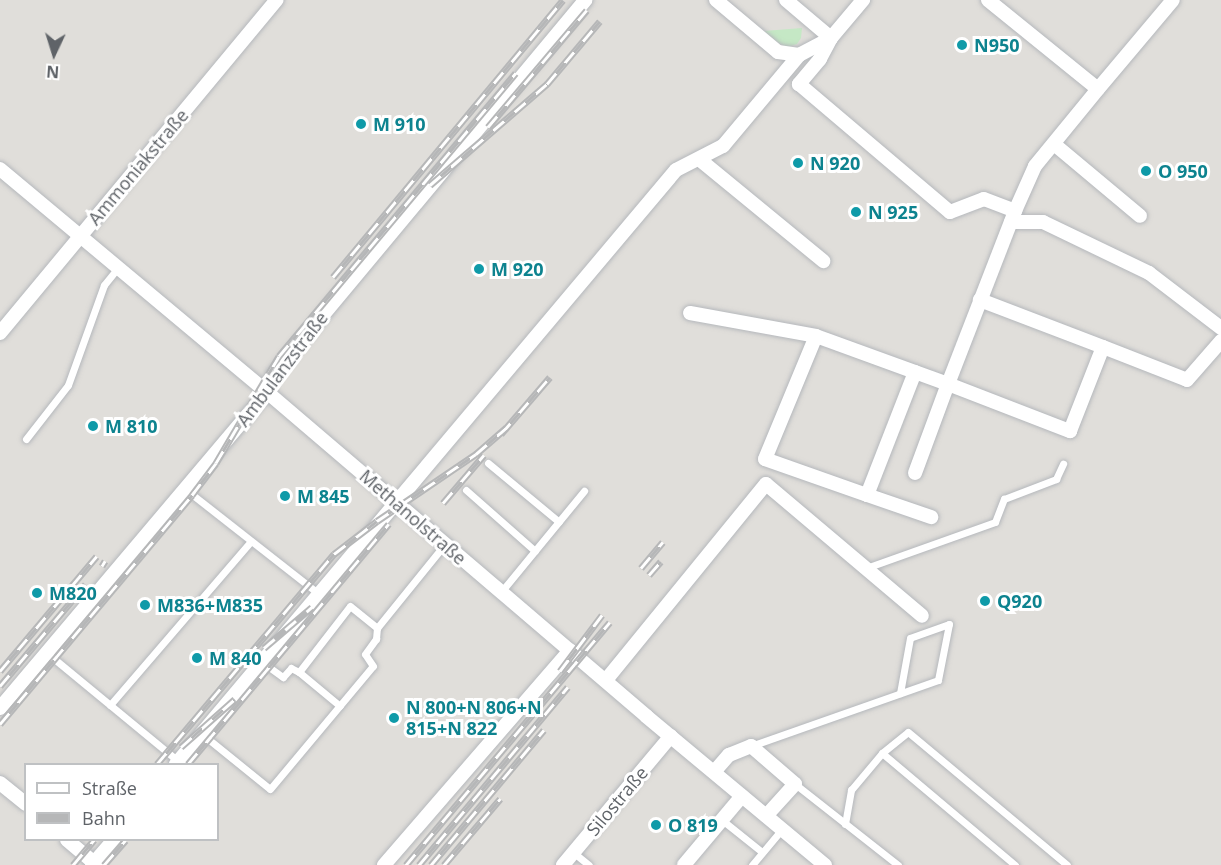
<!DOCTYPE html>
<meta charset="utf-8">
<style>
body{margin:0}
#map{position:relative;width:1221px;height:865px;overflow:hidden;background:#f1efe8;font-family:"Open Sans",sans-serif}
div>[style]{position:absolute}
.industrial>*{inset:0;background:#e0deda}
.green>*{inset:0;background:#c5e8c5}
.roads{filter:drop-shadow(0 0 2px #b5b8bc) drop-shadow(0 0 2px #b5b8bc)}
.lane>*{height:7px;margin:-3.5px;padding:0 3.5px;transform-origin:3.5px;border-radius:3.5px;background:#fff}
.street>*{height:14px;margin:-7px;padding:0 7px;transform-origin:7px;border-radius:7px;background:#fff}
.rail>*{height:7px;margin-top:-3.5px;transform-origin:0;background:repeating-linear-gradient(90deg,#fff 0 14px,#b6b7b8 0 28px);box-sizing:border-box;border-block:2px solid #b6b7b8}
.dots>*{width:16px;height:16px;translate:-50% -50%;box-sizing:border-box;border:3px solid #fff;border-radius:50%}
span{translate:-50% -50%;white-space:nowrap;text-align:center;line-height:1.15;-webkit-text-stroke:6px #fff;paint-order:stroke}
.culture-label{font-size:18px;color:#0d838f;font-weight:700}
.left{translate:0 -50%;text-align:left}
.street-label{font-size:18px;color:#5f6368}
.legend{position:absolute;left:24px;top:763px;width:195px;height:78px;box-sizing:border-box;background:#fff;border:2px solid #bfc1c3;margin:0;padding:8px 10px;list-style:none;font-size:18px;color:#5f6368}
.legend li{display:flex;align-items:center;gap:12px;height:30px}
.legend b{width:30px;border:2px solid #bfc1c3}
.north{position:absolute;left:24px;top:24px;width:60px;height:60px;-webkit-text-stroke:4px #fff;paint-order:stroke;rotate:184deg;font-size:16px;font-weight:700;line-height:24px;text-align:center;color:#5f6368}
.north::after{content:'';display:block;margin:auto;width:21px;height:27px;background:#5f6368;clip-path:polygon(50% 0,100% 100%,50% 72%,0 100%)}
</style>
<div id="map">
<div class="industrial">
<div style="clip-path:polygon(evenodd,0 0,1221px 0,1221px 865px,0 865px,0 0,26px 764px,218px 764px,218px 840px,26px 840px,26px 764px)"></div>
</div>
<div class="green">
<div style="clip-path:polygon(802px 28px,801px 38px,797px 44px,788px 47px,780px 44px,764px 31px)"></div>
</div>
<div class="roads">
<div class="lane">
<div style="left:26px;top:439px;width:68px;rotate:-52.1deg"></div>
<div style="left:68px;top:385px;width:106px;rotate:-70.2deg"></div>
<div style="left:104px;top:285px;width:22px;rotate:-51deg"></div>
<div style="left:488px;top:463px;width:92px;rotate:39.7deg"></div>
<div style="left:185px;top:489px;width:170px;rotate:38.1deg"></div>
<div style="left:466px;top:490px;width:92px;rotate:41.5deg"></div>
<div style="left:866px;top:568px;width:137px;rotate:-19.6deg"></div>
<div style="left:995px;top:522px;width:25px;rotate:-69deg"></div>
<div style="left:1004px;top:499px;width:56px;rotate:-21deg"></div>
<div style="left:1056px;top:479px;width:17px;rotate:-65deg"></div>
<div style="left:501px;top:592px;width:131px;rotate:-50.6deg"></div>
<div style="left:47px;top:653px;width:171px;rotate:39.5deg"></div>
<div style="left:262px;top:662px;width:26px;rotate:36deg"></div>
<div style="left:283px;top:677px;width:12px;rotate:-48deg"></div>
<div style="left:291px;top:668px;width:9px;rotate:27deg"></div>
<div style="left:299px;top:672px;width:83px;rotate:-52.3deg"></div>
<div style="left:350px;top:606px;width:35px;rotate:39deg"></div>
<div style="left:299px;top:672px;width:53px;rotate:39.7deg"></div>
<div style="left:110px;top:705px;width:216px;rotate:-49.3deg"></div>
<div style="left:202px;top:734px;width:87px;rotate:39deg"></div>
<div style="left:270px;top:789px;width:160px;rotate:-50.1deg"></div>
<div style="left:373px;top:666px;width:14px;rotate:-124deg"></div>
<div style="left:365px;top:654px;width:19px;rotate:-54deg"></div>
<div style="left:376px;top:639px;width:11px;rotate:-85deg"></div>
<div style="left:377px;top:628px;width:108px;rotate:-51deg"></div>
<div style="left:751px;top:746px;width:198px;rotate:-19.4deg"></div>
<div style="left:938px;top:680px;width:57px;rotate:-78.9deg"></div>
<div style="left:949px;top:624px;width:41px;rotate:160.3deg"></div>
<div style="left:910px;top:638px;width:56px;rotate:100.3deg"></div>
<div style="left:882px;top:753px;width:174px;rotate:40.1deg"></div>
<div style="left:795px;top:784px;width:131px;rotate:38.2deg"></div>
<div style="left:722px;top:820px;width:51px;rotate:38.7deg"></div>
<div style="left:845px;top:824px;width:35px;rotate:-80deg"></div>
<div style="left:851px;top:790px;width:48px;rotate:-50deg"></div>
<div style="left:882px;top:753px;width:33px;rotate:-39deg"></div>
<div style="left:908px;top:732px;width:207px;rotate:39.9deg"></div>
<div style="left:574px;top:853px;width:19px;rotate:39deg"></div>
<div style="left:752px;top:865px;width:47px;rotate:-50.2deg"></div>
</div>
<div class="street">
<div style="left:716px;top:0;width:81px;rotate:40deg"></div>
<div style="left:778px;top:52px;width:21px;rotate:8deg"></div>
<div style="left:786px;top:0;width:59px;rotate:40.2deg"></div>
<div style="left:831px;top:38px;width:50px;rotate:-49.9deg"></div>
<div style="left:988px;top:0;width:141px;rotate:39deg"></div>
<div style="left:1098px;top:89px;width:116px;rotate:-49.9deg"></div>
<div style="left:831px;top:38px;width:24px;rotate:118deg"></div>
<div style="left:820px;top:59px;width:33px;rotate:130deg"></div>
<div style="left:799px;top:84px;width:198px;rotate:40.3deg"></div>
<div style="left:950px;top:212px;width:36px;rotate:-21deg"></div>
<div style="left:984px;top:199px;width:33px;rotate:21deg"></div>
<div style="left:1015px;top:211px;width:49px;rotate:-66deg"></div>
<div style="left:1035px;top:166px;width:99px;rotate:-50.7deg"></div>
<div style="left:1054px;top:144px;width:112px;rotate:39.9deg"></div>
<div style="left:699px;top:159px;width:161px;rotate:39.4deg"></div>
<div style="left:0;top:169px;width:348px;rotate:39.9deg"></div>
<div style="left:267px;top:392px;width:499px;rotate:40.5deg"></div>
<div style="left:646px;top:716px;width:233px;rotate:39.8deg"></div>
<div style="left:1011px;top:222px;width:32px"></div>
<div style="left:1043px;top:222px;width:118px;rotate:25.7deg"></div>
<div style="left:1149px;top:273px;width:91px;rotate:37.4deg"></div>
<div style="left:690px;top:313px;width:128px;rotate:10.3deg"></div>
<div style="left:0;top:333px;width:433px;rotate:-50.3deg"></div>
<div style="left:1103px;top:347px;width:90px;rotate:21.4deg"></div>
<div style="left:1187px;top:380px;width:52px;rotate:-48.9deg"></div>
<div style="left:915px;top:372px;width:132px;rotate:111.3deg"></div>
<div style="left:867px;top:495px;width:108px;rotate:-160.6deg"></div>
<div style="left:765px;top:459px;width:133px;rotate:-67.5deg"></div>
<div style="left:816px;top:336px;width:140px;rotate:20deg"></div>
<div style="left:948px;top:384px;width:186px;rotate:-68.8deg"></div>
<div style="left:915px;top:473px;width:95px;rotate:-69.7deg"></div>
<div style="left:948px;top:384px;width:131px;rotate:21.1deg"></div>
<div style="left:1070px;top:431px;width:90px;rotate:-68.6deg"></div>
<div style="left:1103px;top:347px;width:132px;rotate:-159.1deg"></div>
<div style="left:867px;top:495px;width:68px;rotate:19deg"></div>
<div style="left:606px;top:680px;width:253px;rotate:-50.8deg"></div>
<div style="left:766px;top:484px;width:204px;rotate:40.2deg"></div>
<div style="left:0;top:708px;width:414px;rotate:-49.8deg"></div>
<div style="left:267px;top:392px;width:18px;rotate:-71deg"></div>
<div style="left:273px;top:375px;width:488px;rotate:-50.2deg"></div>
<div style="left:176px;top:764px;width:776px;rotate:-49.91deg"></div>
<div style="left:676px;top:170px;width:53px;rotate:-27.1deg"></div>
<div style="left:723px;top:146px;width:119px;rotate:-50.1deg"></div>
<div style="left:799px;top:55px;width:36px;rotate:-28deg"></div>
<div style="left:714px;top:772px;width:23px;rotate:-49deg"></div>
<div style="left:729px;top:755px;width:24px;rotate:-22deg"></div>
<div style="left:751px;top:746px;width:58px;rotate:40.8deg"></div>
<div style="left:795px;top:784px;width:43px;rotate:132.2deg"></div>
<div style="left:0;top:783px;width:33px;rotate:39deg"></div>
<div style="left:67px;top:840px;width:39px;rotate:40deg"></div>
<div style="left:92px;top:865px;width:33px;rotate:-49deg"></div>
<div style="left:384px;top:865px;width:284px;rotate:-49.1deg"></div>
<div style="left:563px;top:865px;width:168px;rotate:-50.1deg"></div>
<div style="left:684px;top:865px;width:90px;rotate:-50deg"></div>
</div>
</div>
<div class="rail">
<div style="left:488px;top:127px;width:153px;rotate:-49.8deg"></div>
<div style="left:430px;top:185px;width:155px;rotate:-40.8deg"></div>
<div style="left:547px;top:84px;width:82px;rotate:-49.9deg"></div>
<div style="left:333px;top:277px;width:360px;rotate:-50.3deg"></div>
<div style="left:501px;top:434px;width:75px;rotate:-49.3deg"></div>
<div style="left:443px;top:503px;width:63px;rotate:-49.5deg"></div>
<div style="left:102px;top:566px;width:6px;rotate:-59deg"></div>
<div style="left:641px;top:568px;width:34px;rotate:-50deg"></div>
<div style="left:649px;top:575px;width:18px;rotate:-49deg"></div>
<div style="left:264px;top:648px;width:63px;rotate:-40.5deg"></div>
<div style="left:0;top:671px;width:150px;rotate:-49.9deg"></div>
<div style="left:560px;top:671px;width:70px;rotate:-53.1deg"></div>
<div style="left:0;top:686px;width:133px;rotate:-49.9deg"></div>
<div style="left:0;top:724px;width:299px;rotate:-50deg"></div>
<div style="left:192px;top:495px;width:40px;rotate:-53deg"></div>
<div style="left:216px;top:463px;width:124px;rotate:-59.5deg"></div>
<div style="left:279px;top:356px;width:369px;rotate:-50.1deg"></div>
<div style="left:181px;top:747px;width:72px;rotate:-41.6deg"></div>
<div style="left:157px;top:764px;width:275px;rotate:-49.9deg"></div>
<div style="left:334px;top:554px;width:54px;rotate:-37.5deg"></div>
<div style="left:377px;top:521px;width:120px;rotate:-34.1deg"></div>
<div style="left:476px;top:454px;width:40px;rotate:-41deg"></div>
<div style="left:188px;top:764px;width:313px;rotate:-50.1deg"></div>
<div style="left:73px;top:865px;width:33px;rotate:-50deg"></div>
<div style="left:104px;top:865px;width:33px;rotate:-49deg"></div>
<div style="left:406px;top:865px;width:317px;rotate:-50deg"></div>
<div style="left:419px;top:865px;width:232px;rotate:-50.1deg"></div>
<div style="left:431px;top:865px;width:176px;rotate:-50.1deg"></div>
<div style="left:444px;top:865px;width:87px;rotate:-49.7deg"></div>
</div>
<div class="dots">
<div style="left:962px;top:45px;background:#0f9aa8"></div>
<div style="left:361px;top:124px;background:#0f9aa8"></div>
<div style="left:798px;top:163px;background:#0f9aa8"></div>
<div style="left:1146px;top:171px;background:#0f9aa8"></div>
<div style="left:856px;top:212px;background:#0f9aa8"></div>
<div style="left:479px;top:269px;background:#0f9aa8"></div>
<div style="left:93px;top:426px;background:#0f9aa8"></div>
<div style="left:285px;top:496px;background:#0f9aa8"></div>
<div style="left:37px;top:593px;background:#0f9aa8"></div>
<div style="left:985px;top:601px;background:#0f9aa8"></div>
<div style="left:145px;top:605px;background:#0f9aa8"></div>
<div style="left:197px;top:658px;background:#0f9aa8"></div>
<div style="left:394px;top:718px;background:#0f9aa8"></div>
<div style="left:656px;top:825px;background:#0f9aa8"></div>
</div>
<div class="culture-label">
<span class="left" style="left:974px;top:45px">N950</span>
<span class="left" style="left:373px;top:124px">M 910</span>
<span class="left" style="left:810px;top:163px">N 920</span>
<span class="left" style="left:1158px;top:171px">O 950</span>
<span class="left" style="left:868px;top:212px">N 925</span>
<span class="left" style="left:491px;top:269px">M 920</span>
<span class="left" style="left:105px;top:426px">M 810</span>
<span class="left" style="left:297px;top:496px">M 845</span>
<span class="left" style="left:49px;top:593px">M820</span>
<span class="left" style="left:997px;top:601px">Q920</span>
<span class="left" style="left:157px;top:605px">M836+M835</span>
<span class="left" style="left:209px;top:658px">M 840</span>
<span class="left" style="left:406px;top:718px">N 800+N 806+N<br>815+N 822</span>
<span class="left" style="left:668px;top:825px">O 819</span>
</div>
<div class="street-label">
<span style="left:138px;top:167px;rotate:-50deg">Ammoniakstraße</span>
<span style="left:282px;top:369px;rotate:-53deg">Ambulanzstraße</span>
<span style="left:413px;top:517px;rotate:41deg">Methanolstraße</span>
<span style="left:617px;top:801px;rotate:-50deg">Silostraße</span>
</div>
<ul class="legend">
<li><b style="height:8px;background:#fff"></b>Straße</li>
<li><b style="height:8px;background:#b6b7b8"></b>Bahn</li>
</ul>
<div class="north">N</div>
</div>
